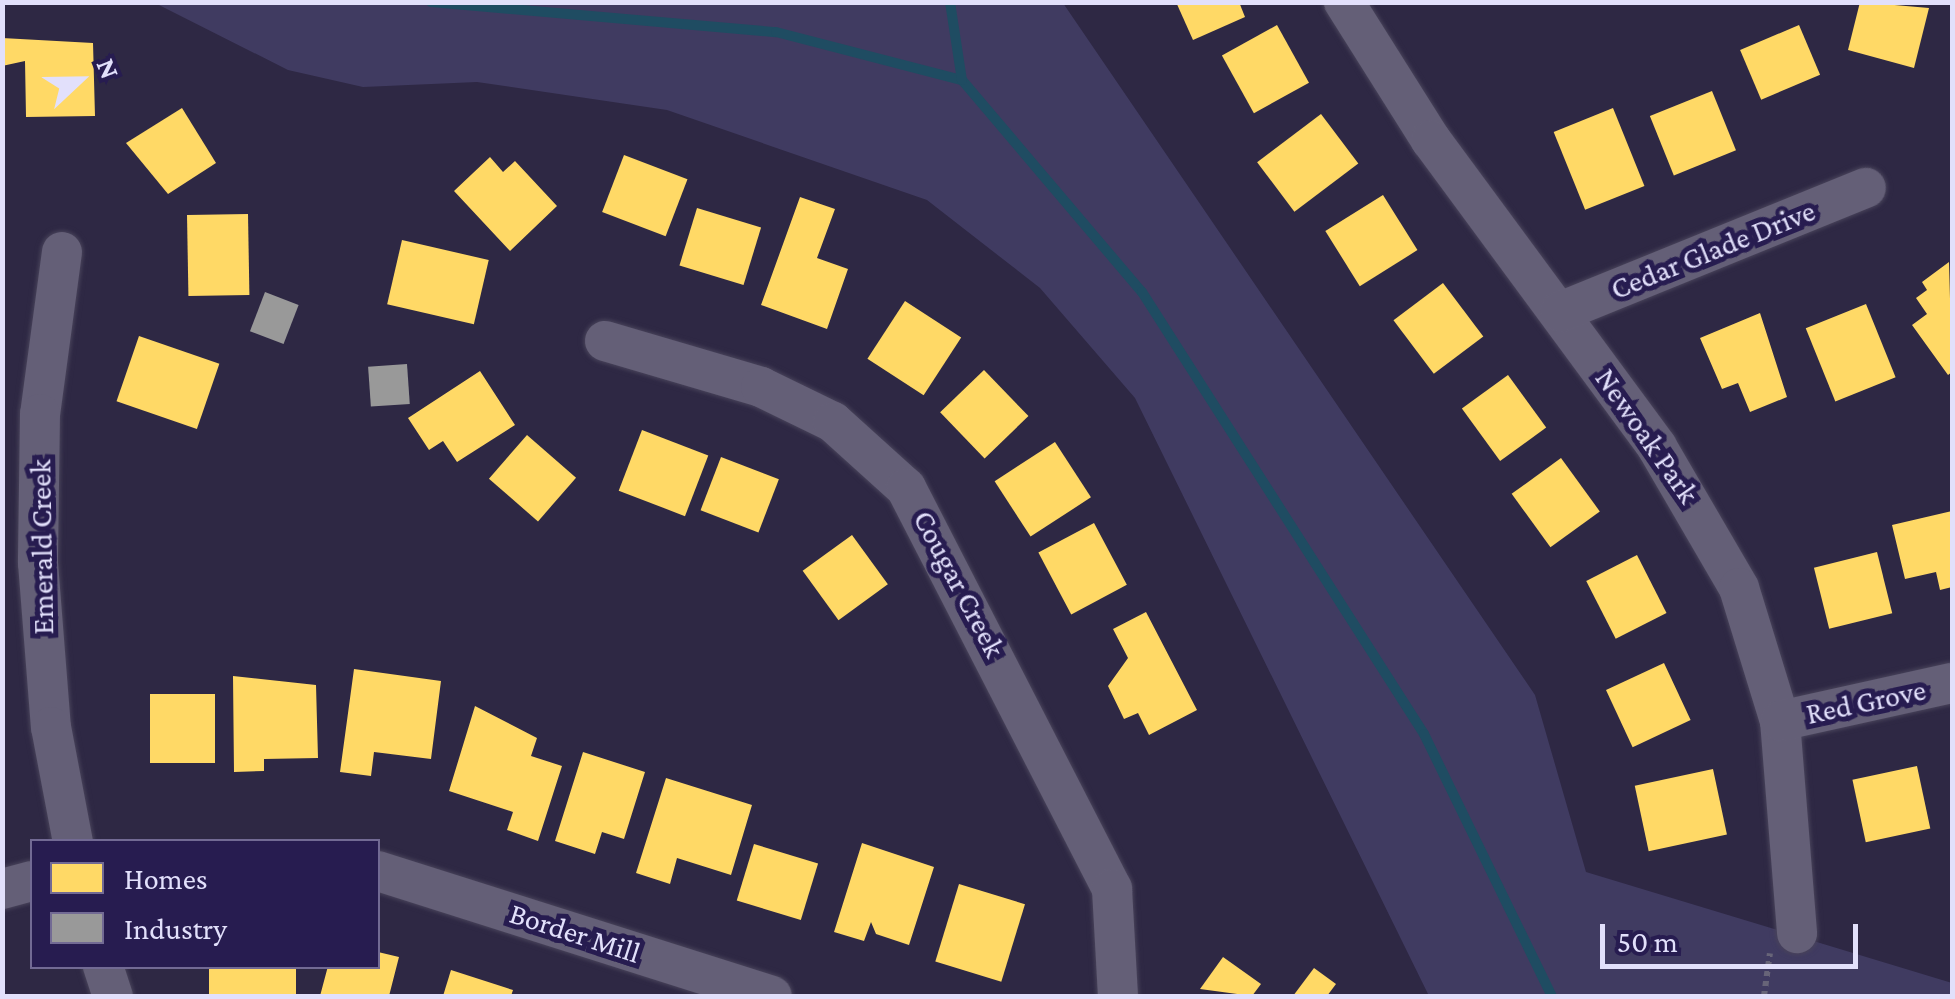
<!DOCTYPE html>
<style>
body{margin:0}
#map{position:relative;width:1955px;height:999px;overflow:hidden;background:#2e2844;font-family:"Crimson Pro",serif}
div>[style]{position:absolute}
.green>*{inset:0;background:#403b61}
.homes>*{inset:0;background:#ffd966;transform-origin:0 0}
.industry>*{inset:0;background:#999;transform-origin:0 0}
.stream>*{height:10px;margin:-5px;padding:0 5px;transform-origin:5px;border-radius:5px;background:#1f4c62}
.path>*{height:6px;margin-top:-3px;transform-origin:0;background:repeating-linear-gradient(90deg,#676478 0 5px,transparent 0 10px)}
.roads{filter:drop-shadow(0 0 2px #48435a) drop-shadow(0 0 2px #48435a)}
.street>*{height:40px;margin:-20px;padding:0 20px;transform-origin:20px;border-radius:20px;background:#645f77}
span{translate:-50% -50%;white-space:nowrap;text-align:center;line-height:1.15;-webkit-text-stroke:10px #271c50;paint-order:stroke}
.street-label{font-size:30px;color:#e2e0fb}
.frame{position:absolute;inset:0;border:5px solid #e2e0fb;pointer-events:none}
.legend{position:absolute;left:30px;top:839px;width:350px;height:130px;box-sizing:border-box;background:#271c50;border:2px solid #726a94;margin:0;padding:12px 18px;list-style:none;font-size:30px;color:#e2e0fb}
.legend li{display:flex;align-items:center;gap:20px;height:50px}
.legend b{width:50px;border:2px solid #726a94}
.north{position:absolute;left:30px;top:30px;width:100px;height:100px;-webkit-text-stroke:8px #271c50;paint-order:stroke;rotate:68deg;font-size:28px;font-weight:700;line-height:40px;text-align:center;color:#e2e0fb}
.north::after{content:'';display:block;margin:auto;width:35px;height:45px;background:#e2e0fb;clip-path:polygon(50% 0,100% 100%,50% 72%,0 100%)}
.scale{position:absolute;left:1600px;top:924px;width:258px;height:45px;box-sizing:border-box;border:5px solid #e2e0fb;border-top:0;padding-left:12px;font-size:30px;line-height:35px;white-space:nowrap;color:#e2e0fb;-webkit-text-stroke:8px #271c50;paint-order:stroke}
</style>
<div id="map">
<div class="green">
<div style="clip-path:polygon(155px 3px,1063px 3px,1535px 695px,1586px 872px,1952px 983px,1952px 996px,1429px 996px,1135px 398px,1040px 288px,927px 200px,667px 110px,477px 82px,363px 87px,288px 70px)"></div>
</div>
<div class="homes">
<div style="clip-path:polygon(1176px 2px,1239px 2px,1245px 17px,1193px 40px)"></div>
<div style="clip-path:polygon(1860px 2px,1929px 8px,1914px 68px,1848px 50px)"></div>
<div style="left:1277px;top:25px;width:66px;height:63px;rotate:61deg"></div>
<div style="left:1799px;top:25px;width:54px;height:64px;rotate:67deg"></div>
<div style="clip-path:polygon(2px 38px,93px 43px,95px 116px,26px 117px,25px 61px,2px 66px)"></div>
<div style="left:1712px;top:91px;width:64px;height:67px;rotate:68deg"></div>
<div style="clip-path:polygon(182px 108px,216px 163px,168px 194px,126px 143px)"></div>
<div style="left:1613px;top:108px;width:84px;height:64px;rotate:68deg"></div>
<div style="left:1321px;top:114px;width:62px;height:80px;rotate:53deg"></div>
<div style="left:624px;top:155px;width:68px;height:61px;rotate:21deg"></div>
<div style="clip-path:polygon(490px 157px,503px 172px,515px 161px,557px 206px,510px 251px,454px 191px)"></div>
<div style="left:1383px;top:195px;width:65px;height:68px;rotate:58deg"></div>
<div style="clip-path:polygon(800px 197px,835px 209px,817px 258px,848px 269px,827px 329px,761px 305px)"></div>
<div style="left:697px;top:208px;width:67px;height:60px;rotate:17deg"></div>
<div style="left:248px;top:214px;width:81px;height:61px;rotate:89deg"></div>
<div style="left:402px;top:240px;width:89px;height:66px;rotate:13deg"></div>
<div style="clip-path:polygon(1949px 262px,1952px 372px,1948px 375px,1912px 325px,1927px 314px,1916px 298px,1927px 290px,1922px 282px)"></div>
<div style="left:1443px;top:283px;width:67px;height:62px;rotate:53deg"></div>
<div style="left:905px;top:301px;width:67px;height:69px;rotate:33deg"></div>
<div style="left:1866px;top:304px;width:79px;height:65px;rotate:68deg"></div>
<div style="clip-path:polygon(1760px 313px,1787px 397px,1750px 412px,1738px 383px,1722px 389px,1700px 338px)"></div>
<div style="left:139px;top:336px;width:85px;height:69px;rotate:19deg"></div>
<div style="left:984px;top:370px;width:64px;height:61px;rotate:46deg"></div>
<div style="clip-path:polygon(480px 371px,515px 425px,457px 462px,443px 441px,429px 450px,408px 418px)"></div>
<div style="left:1508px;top:375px;width:65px;height:57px;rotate:54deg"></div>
<div style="left:642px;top:430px;width:71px;height:65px;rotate:21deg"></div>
<div style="left:527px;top:435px;width:65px;height:58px;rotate:41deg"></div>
<div style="left:1055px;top:442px;width:66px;height:72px;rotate:57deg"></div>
<div style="left:721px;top:457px;width:62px;height:57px;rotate:21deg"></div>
<div style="left:1561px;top:458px;width:66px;height:61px;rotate:54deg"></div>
<div style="clip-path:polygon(1952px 511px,1952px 587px,1940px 590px,1936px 572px,1905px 579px,1892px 525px)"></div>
<div style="left:1094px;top:523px;width:70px;height:63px;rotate:62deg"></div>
<div style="left:852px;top:535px;width:61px;height:61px;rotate:54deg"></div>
<div style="left:1877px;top:552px;width:63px;height:65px;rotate:76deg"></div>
<div style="left:1637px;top:555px;width:65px;height:57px;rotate:63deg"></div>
<div style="clip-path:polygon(1146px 612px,1197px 710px,1149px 735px,1138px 713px,1124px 719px,1108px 686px,1128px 658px,1113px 629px)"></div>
<div style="left:1664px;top:663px;width:63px;height:64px;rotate:65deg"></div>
<div style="clip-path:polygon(354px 669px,441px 681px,431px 759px,374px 752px,371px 776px,340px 772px)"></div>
<div style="clip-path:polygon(233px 676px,316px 685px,318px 758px,264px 759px,264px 771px,234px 772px)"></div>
<div style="left:150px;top:694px;width:65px;height:69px"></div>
<div style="clip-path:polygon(475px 706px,537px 738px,531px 756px,562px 766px,538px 841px,507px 830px,513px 812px,449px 791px)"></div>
<div style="clip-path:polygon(583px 752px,645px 772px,624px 839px,602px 832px,595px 854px,555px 841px)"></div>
<div style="left:1917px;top:766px;width:64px;height:66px;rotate:78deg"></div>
<div style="left:1713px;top:769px;width:67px;height:80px;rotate:78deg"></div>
<div style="clip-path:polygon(666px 778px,752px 805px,731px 875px,677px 858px,670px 884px,636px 873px)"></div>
<div style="clip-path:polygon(862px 843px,934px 867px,909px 945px,876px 934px,871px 922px,864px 941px,834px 932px)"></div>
<div style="left:754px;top:844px;width:67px;height:59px;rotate:17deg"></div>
<div style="left:959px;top:884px;width:69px;height:81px;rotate:17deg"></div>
<div style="clip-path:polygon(378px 952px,399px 957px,389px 996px,320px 996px,328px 966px,378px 966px)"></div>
<div style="clip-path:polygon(1223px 957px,1261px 984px,1252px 996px,1200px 989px)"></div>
<div style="left:209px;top:966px;width:87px;height:30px"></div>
<div style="clip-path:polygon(1314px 968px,1336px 984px,1327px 996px,1293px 996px)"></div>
<div style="clip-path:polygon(451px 970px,513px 990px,511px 996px,443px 996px)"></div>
</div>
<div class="industry">
<div style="left:265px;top:292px;width:36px;height:42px;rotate:21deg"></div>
<div style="left:407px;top:364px;width:40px;height:39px;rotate:86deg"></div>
</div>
<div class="stream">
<div style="left:431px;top:2px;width:346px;rotate:5deg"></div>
<div style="left:776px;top:32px;width:192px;rotate:14.5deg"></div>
<div style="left:962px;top:80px;width:278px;rotate:49.7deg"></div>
<div style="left:1142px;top:292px;width:524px;rotate:57.46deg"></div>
<div style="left:1424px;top:734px;width:292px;rotate:64deg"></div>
<div style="left:950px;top:2px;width:79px;rotate:81.3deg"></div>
</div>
<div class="path">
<div style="left:1764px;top:996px;width:43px;rotate:-82.1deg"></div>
</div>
<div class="roads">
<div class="street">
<div style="left:1344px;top:2px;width:163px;rotate:57.8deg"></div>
<div style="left:1431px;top:140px;width:381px;rotate:53.6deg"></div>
<div style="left:1657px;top:447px;width:163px;rotate:59.8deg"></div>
<div style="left:1739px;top:588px;width:139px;rotate:72.9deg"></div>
<div style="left:1780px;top:721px;width:213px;rotate:85.4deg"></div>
<div style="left:62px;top:252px;width:163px;rotate:97.7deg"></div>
<div style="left:40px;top:414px;width:149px;rotate:90.8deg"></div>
<div style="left:38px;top:563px;width:165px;rotate:85.5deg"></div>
<div style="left:51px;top:727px;width:117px;rotate:79.2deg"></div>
<div style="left:1560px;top:312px;width:330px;rotate:-22.1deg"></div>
<div style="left:605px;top:341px;width:163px;rotate:16.4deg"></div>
<div style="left:761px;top:387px;width:80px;rotate:25.9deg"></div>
<div style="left:833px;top:422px;width:98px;rotate:42.1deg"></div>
<div style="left:906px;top:488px;width:451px;rotate:62.8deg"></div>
<div style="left:1112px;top:889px;width:107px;rotate:86.8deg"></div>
<div style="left:1780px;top:721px;width:176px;rotate:-12.5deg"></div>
<div style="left:378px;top:871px;width:413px;rotate:17.6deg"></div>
<div style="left:2px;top:889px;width:31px;rotate:-15deg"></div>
<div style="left:103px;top:966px;width:32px;rotate:72deg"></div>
</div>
</div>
<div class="street-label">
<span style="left:1713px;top:250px;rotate:-22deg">Cedar Glade Drive</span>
<span style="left:1647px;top:436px;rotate:55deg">Newoak Park</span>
<span style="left:42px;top:547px;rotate:-91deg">Emerald Creek</span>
<span style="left:959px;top:584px;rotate:62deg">Cougar Creek</span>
<span style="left:1866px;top:702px;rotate:-12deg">Red Grove</span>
<span style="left:575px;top:933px;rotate:18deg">Border Mill</span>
</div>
<div class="frame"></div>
<ul class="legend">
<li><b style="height:28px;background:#ffd966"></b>Homes</li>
<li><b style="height:28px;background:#999"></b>Industry</li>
</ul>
<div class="north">N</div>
<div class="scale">50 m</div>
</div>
